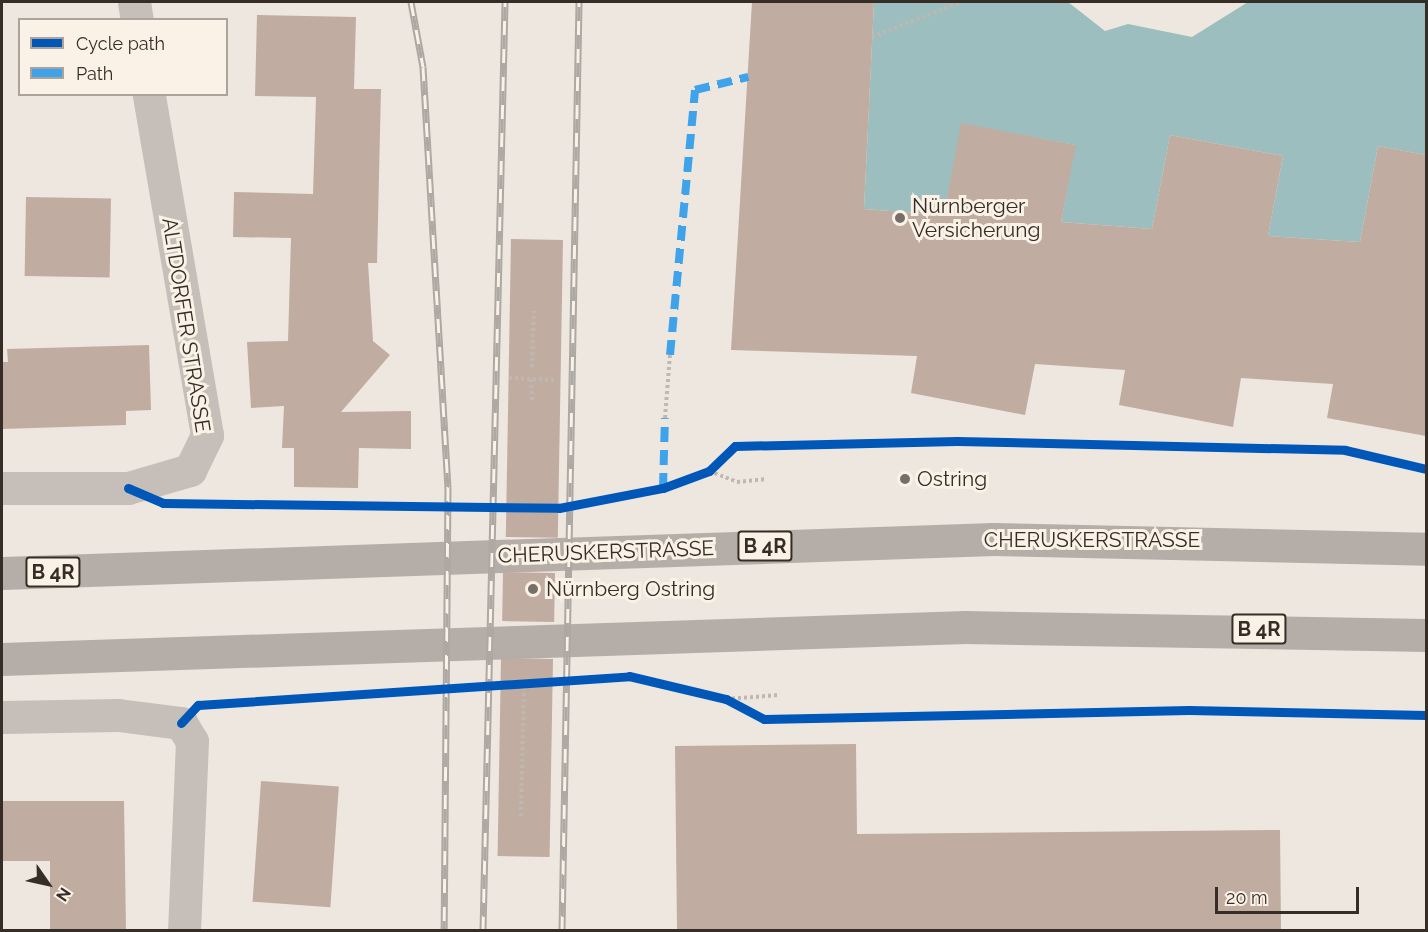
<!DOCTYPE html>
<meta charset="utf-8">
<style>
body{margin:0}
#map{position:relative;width:1428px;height:932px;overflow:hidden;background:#ede7e0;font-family:Raleway,sans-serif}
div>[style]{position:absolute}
.water>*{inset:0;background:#9cbebe}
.building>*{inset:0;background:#c1aca1;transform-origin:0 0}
.path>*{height:4px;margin-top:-2px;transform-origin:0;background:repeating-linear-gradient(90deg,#bfb8b1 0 3px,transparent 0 6px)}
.minor>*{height:33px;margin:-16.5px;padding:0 16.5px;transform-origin:16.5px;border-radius:16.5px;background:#c6bfb9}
.primary>*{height:33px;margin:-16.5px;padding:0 16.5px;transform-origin:16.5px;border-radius:16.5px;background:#b5aea8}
.rail>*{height:7px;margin-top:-3.5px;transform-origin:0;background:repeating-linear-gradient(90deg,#faf2e7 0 14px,#aea8a3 0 28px);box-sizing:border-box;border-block:2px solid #aea8a3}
.quiet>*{height:8px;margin-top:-4px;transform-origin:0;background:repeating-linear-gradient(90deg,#3fa3eb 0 15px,transparent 0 23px)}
.cycleway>*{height:9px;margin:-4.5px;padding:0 4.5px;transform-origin:4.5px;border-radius:4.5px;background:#0057b8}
.dots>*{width:16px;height:16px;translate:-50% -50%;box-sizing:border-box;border:3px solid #faf2e7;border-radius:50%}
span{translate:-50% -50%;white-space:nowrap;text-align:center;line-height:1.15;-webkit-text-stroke:6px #faf2e7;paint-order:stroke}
.shield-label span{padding:2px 4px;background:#faf2e7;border:2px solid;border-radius:4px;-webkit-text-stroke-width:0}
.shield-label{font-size:20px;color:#372d27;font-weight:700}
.poi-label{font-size:21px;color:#372d27}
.left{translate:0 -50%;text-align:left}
.street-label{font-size:21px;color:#372d27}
.frame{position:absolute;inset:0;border:3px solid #372d27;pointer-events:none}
.legend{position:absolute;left:18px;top:18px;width:210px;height:78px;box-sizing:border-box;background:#faf2e7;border:2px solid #aca39a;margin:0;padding:8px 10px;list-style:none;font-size:18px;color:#372d27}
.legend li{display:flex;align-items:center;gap:12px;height:30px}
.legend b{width:30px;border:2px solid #aca39a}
.north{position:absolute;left:18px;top:854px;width:60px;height:60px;-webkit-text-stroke:4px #faf2e7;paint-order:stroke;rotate:124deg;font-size:16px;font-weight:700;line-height:24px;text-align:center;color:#372d27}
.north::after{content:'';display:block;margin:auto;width:21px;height:27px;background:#372d27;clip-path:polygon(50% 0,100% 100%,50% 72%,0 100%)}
.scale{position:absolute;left:1215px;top:887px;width:144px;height:27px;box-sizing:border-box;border:3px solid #372d27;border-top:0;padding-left:8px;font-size:18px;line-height:21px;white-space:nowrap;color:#372d27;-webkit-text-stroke:4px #faf2e7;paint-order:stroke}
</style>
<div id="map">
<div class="water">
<div style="clip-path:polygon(874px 2px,1068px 2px,1105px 31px,1128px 24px,1192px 37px,1248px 2px,1426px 2px,1426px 155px,1378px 146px,1360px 242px,1268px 236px,1283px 156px,1170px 135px,1152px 229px,1061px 222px,1075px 145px,962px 124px,944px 215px,864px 209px)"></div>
</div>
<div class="building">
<div style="clip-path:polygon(752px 2px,874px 2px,864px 209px,944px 215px,961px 123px,1076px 145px,1061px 222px,1152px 229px,1170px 135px,1283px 156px,1268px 236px,1360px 242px,1378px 146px,1426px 155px,1426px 436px,1327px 418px,1333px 384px,1241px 378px,1233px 427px,1119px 405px,1125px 370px,1035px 364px,1025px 415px,911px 393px,917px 356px,731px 350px)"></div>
<div style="clip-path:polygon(257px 15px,356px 17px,354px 89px,381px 89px,377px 263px,368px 263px,373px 341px,390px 355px,341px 412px,411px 411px,411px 449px,359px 448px,358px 488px,294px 487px,294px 448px,282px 448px,284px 406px,251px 408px,247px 342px,288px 341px,291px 238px,233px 237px,234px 192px,313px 194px,316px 97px,255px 96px)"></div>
<div style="left:26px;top:197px;width:85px;height:79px;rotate:1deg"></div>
<div style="left:511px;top:239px;width:52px;height:298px;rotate:1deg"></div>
<div style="clip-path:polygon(149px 345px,151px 410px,126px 411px,126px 425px,2px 429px,2px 362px,8px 362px,7px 349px)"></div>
<div style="left:555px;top:573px;width:49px;height:52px;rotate:91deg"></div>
<div style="left:553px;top:659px;width:198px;height:52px;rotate:91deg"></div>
<div style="clip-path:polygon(856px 744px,857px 834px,1280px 830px,1281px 930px,677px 930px,675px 746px)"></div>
<div style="left:261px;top:781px;width:78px;height:121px;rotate:4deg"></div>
<div style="clip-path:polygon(2px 801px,124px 801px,126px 930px,50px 930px,50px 861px,2px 861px)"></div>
</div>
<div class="path">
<div style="left:872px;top:37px;width:96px;rotate:-21.5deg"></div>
<div style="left:532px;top:367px;width:56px;rotate:-88deg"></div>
<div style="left:509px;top:378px;width:48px;rotate:2.4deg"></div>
<div style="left:531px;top:379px;width:21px;rotate:87deg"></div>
<div style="left:665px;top:418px;width:63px;rotate:-85.5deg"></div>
<div style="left:709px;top:471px;width:30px;rotate:21deg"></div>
<div style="left:737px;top:482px;width:30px;rotate:-6deg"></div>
<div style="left:726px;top:699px;width:53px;rotate:-4.3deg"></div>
<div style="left:521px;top:816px;width:133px;rotate:-88.7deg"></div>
</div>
<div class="minor">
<div style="left:134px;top:2px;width:18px;rotate:81deg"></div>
<div style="left:2px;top:488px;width:126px"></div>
<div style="left:128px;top:488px;width:65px;rotate:-16.2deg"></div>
<div style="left:190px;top:470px;width:39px;rotate:-64deg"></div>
<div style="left:207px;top:435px;width:346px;rotate:-99.7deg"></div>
<div style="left:2px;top:717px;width:116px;rotate:-1deg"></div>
<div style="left:118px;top:715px;width:64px;rotate:7.2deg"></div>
<div style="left:181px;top:723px;width:21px;rotate:59deg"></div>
<div style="left:192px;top:741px;width:189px;rotate:92.4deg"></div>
</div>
<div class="primary">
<div style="left:2px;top:573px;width:992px;rotate:-1.96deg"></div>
<div style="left:993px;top:539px;width:433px;rotate:1.3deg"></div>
<div style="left:2px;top:659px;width:964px;rotate:-1.9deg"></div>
<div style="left:965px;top:627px;width:461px;rotate:1deg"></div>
</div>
<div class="rail">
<div style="left:411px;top:2px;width:66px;rotate:79.5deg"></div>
<div style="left:423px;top:67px;width:421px;rotate:86.6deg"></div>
<div style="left:448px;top:487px;width:443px;rotate:90.5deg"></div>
<div style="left:483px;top:930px;width:928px;rotate:-88.64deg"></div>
<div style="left:562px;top:930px;width:928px;rotate:-88.95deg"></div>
</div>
<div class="quiet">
<div style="left:670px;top:355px;width:266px;rotate:-84.6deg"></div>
<div style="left:695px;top:90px;width:55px;rotate:-13.8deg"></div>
<div style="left:663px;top:488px;width:70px;rotate:-88.4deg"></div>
</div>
<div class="cycleway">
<div style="left:128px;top:488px;width:38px;rotate:23deg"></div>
<div style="left:163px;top:503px;width:396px;rotate:0.7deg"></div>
<div style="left:559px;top:508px;width:106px;rotate:-10.9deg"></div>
<div style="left:663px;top:488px;width:49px;rotate:-20.3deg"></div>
<div style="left:709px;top:471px;width:36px;rotate:-44deg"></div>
<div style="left:735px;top:446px;width:222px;rotate:-1.3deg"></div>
<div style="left:957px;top:441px;width:388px;rotate:1.3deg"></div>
<div style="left:1345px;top:450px;width:83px;rotate:13.2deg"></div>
<div style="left:181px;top:723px;width:25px;rotate:-47deg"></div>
<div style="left:198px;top:705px;width:432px;rotate:-3.8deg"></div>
<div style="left:629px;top:676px;width:100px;rotate:13.3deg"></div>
<div style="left:726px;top:699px;width:43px;rotate:27.8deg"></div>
<div style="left:764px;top:719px;width:425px;rotate:-1.2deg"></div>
<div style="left:1189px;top:710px;width:237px;rotate:1.2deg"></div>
</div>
<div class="dots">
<div style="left:900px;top:218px;background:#776e68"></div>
<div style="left:905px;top:479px;background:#776e68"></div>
<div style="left:533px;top:589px;background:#776e68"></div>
</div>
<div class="shield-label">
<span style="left:765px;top:546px">B 4R</span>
<span style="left:53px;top:572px">B 4R</span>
<span style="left:1259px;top:629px">B 4R</span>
</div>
<div class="poi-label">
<span class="left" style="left:912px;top:218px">Nürnberger<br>Versicherung</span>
<span class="left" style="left:917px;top:479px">Ostring</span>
<span class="left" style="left:546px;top:589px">Nürnberg Ostring</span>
</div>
<div class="street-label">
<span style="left:186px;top:325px;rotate:81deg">ALTDORFER STRASSE</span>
<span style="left:1092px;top:540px">CHERUSKERSTRASSE</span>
<span style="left:606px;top:552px;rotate:-2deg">CHERUSKERSTRASSE</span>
</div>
<div class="frame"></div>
<ul class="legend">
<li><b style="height:8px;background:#0057b8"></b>Cycle path</li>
<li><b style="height:8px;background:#3fa3eb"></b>Path</li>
</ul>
<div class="north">N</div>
<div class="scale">20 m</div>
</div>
